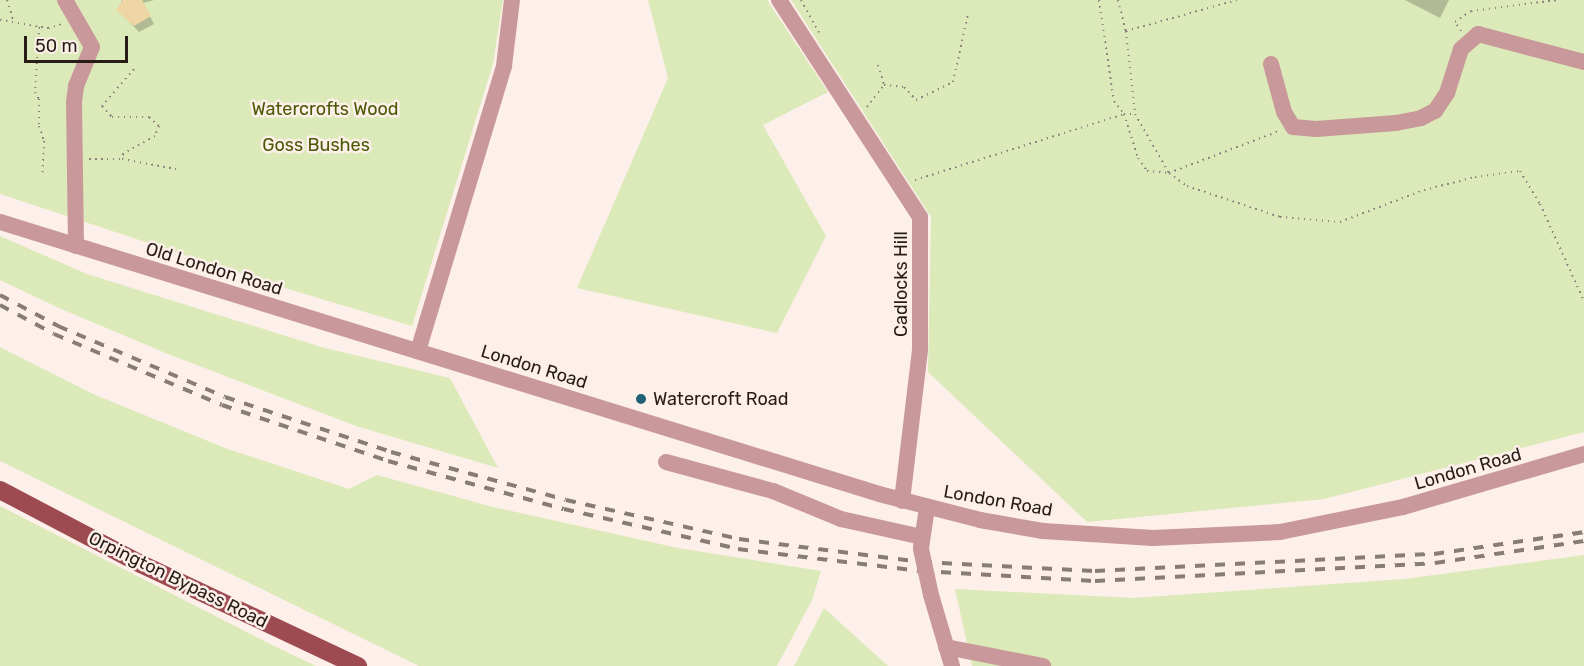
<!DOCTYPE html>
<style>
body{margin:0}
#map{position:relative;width:1584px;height:666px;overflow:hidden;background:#fdf0ea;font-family:Rubik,sans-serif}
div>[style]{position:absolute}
.green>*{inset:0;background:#dce9b9}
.shadow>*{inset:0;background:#0003}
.building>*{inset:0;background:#eed6a4}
.path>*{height:2px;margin-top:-1px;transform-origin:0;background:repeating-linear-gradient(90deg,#8d817b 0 1.5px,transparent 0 6px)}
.minor>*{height:16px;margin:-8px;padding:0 8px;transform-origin:8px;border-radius:8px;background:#c9989a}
.major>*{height:18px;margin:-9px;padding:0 9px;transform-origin:9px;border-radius:9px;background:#9d4a51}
.rail>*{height:4px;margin-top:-2px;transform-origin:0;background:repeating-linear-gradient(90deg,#877c76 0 10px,transparent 0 20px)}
.minor-bridge>*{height:16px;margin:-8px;padding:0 8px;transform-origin:8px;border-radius:8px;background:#c9989a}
.dots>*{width:16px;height:16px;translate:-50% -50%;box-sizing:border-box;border:3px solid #fdf0ea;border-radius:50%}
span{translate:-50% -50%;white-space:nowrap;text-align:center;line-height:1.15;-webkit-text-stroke:5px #fdf0ea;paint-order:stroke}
.park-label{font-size:18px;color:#4b5905}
.street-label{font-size:18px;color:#271c16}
.poi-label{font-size:18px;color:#271c16}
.left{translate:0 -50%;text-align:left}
.scale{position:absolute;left:24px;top:36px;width:104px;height:27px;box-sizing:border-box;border:3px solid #271c16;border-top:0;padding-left:8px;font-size:18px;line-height:21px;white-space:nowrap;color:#271c16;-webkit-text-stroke:4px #fdf0ea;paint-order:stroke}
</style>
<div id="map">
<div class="green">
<div style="clip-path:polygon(0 0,503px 0,493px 64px,412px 326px,288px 289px,0 194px)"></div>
<div style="clip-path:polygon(648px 0,767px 0,828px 92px,763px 125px,826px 236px,777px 333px,577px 288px,668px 78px)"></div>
<div style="clip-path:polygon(791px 0,1584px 0,1584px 432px,1324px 499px,1087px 522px,928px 372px,931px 217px)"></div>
<div style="clip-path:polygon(0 236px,87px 274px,321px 347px,450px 378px,498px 468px,356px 426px,168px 354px,59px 308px,0 280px)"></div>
<div style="clip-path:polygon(0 347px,93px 394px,225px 448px,349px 489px,377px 475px,493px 507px,678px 548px,821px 571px,812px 600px,777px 666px,419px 666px,0 461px)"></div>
<div style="clip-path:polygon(0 506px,272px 645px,316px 666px,0 666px)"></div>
<div style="clip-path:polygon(1584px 555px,1584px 666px,972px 666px,955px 589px,1133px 598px,1404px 579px)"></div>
<div style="clip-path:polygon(824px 608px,888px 666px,794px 666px)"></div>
</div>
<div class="shadow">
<div style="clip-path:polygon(122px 0,154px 0,143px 3px,154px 24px,139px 32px,118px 10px)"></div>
<div style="clip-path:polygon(1405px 0,1449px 0,1440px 18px)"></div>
</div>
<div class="building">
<div style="clip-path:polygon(123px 0,142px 0,151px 16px,134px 26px,116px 10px)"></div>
</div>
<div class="path">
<div style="left:7px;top:0;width:24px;rotate:73deg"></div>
<div style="left:801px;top:0;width:37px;rotate:61deg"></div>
<div style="left:1099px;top:0;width:102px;rotate:81.6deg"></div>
<div style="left:1114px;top:101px;width:16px;rotate:52deg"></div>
<div style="left:1124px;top:114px;width:46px;rotate:72.3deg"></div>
<div style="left:1138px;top:158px;width:16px;rotate:55deg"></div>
<div style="left:1147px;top:171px;width:22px;rotate:5deg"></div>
<div style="left:1169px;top:173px;width:118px;rotate:-20.9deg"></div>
<div style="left:1118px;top:0;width:32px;rotate:76deg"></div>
<div style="left:1126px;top:31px;width:83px;rotate:83.8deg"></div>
<div style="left:1135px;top:114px;width:68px;rotate:60deg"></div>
<div style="left:1169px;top:173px;width:22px;rotate:36deg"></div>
<div style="left:1187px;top:186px;width:98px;rotate:18.4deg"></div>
<div style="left:1280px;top:217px;width:60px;rotate:4.8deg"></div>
<div style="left:1340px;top:222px;width:90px;rotate:-20.9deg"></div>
<div style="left:1424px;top:190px;width:53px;rotate:-14.3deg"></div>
<div style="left:1475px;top:177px;width:45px;rotate:-7.6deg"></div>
<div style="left:1520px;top:171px;width:39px;rotate:59deg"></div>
<div style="left:1540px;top:204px;width:107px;rotate:65.6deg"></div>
<div style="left:0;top:20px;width:49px;rotate:9.5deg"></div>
<div style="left:48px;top:28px;width:16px;rotate:-15deg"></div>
<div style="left:39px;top:27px;width:65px;rotate:93.5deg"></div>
<div style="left:35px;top:92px;width:8px;rotate:60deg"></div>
<div style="left:39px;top:99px;width:27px;rotate:90deg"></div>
<div style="left:39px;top:126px;width:16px;rotate:72deg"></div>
<div style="left:44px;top:141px;width:36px;rotate:93deg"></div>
<div style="left:1126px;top:31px;width:115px;rotate:-15.6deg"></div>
<div style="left:1461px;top:31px;width:11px;rotate:-124deg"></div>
<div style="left:1455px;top:22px;width:19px;rotate:-35deg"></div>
<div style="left:1471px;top:11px;width:87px;rotate:-7.3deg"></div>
<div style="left:878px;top:65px;width:21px;rotate:73deg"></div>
<div style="left:884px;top:85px;width:20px;rotate:6deg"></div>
<div style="left:904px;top:87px;width:18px;rotate:47deg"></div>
<div style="left:916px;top:100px;width:41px;rotate:-25.9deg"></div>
<div style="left:953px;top:82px;width:70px;rotate:-77.6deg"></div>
<div style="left:134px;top:69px;width:49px;rotate:130.9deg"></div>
<div style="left:102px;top:106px;width:15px;rotate:48deg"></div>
<div style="left:112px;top:117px;width:37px"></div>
<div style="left:149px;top:117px;width:13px;rotate:42deg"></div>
<div style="left:159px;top:126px;width:11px;rotate:112deg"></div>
<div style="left:155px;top:136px;width:37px;rotate:151deg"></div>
<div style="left:123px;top:154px;width:5px;rotate:101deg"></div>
<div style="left:122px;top:159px;width:55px;rotate:10.5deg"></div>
<div style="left:867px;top:107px;width:28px;rotate:-52deg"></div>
<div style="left:89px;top:159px;width:33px"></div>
<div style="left:915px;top:180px;width:219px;rotate:-17.5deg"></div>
<div style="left:1124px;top:114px;width:11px"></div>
</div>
<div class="minor">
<div style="left:65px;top:0;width:54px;rotate:60.1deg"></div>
<div style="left:92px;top:47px;width:42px;rotate:112.3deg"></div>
<div style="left:76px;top:86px;width:16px;rotate:97deg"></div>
<div style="left:74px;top:102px;width:144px;rotate:89.2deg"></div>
<div style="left:779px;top:0;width:259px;rotate:57deg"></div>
<div style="left:920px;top:217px;width:133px;rotate:90deg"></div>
<div style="left:920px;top:350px;width:152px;rotate:96.8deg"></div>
<div style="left:1271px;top:64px;width:50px;rotate:74.8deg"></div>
<div style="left:1284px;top:112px;width:17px;rotate:59deg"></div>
<div style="left:1293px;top:127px;width:23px;rotate:5deg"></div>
<div style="left:1316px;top:129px;width:80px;rotate:-4.3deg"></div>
<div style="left:1396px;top:123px;width:25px;rotate:-11deg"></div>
<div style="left:1421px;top:118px;width:16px;rotate:-27deg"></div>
<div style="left:1435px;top:111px;width:22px;rotate:-56deg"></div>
<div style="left:1447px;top:93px;width:46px;rotate:-72.3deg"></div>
<div style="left:1461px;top:49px;width:23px;rotate:-41deg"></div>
<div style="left:1478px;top:34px;width:110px;rotate:14.8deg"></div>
<div style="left:0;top:222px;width:920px;rotate:17.19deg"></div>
<div style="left:879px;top:494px;width:104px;rotate:14.4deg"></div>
<div style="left:980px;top:520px;width:64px;rotate:9.9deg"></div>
<div style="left:1043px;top:531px;width:110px;rotate:3.6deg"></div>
<div style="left:1153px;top:538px;width:127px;rotate:-2.7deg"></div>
<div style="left:1280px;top:532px;width:126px;rotate:-11.5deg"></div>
<div style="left:1403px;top:507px;width:189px;rotate:-16.3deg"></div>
<div style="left:418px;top:351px;width:298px;rotate:-73.2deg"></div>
<div style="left:504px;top:66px;width:66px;rotate:-83.1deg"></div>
<div style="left:666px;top:462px;width:111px;rotate:15.2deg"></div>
<div style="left:773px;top:491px;width:74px;rotate:22.4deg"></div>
<div style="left:841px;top:519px;width:83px;rotate:12.5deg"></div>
<div style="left:921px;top:548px;width:40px;rotate:-81.5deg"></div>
<div style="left:931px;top:595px;width:74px;rotate:73.5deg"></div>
<div style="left:946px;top:647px;width:99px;rotate:11.1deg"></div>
</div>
<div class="major">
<div style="left:0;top:490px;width:159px;rotate:27.7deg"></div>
<div style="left:141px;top:564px;width:240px;rotate:25.2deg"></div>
</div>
<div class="rail">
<div style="left:0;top:295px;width:66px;rotate:28.1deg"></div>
<div style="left:58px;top:326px;width:181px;rotate:23deg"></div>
<div style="left:225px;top:397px;width:175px;rotate:18.3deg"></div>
<div style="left:391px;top:452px;width:181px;rotate:15.3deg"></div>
<div style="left:566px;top:500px;width:177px;rotate:12.7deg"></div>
<div style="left:739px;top:539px;width:184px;rotate:7.2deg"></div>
<div style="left:922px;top:562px;width:173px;rotate:3deg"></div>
<div style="left:1095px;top:571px;width:339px;rotate:-2.9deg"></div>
<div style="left:1434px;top:554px;width:152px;rotate:-8.3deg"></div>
<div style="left:0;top:305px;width:61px;rotate:28.2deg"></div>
<div style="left:54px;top:334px;width:182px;rotate:22.9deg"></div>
<div style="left:222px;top:405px;width:175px;rotate:18.6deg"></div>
<div style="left:388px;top:461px;width:182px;rotate:15.3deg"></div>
<div style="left:564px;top:509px;width:179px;rotate:12.9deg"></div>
<div style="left:738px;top:549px;width:184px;rotate:6.9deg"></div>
<div style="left:921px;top:571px;width:174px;rotate:3.3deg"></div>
<div style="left:1095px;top:581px;width:340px;rotate:-3deg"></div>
<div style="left:1435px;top:563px;width:151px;rotate:-8.4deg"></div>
</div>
<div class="minor-bridge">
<div style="left:921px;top:549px;width:47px;rotate:77.7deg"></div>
</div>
<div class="dots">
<div style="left:641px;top:399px;background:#206176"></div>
</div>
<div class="park-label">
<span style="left:325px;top:109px">Watercrofts Wood</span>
<span style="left:316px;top:145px">Goss Bushes</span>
</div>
<div class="street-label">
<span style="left:214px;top:269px;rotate:17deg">Old London Road</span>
<span style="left:901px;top:284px;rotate:-90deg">Cadlocks Hill</span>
<span style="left:534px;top:367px;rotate:17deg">London Road</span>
<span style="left:1468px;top:469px;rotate:-16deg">London Road</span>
<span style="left:998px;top:501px;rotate:10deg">London Road</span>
<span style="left:178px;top:580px;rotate:26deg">Orpington Bypass Road</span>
</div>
<div class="poi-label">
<span class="left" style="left:653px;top:399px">Watercroft Road</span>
</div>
<div class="scale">50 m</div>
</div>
